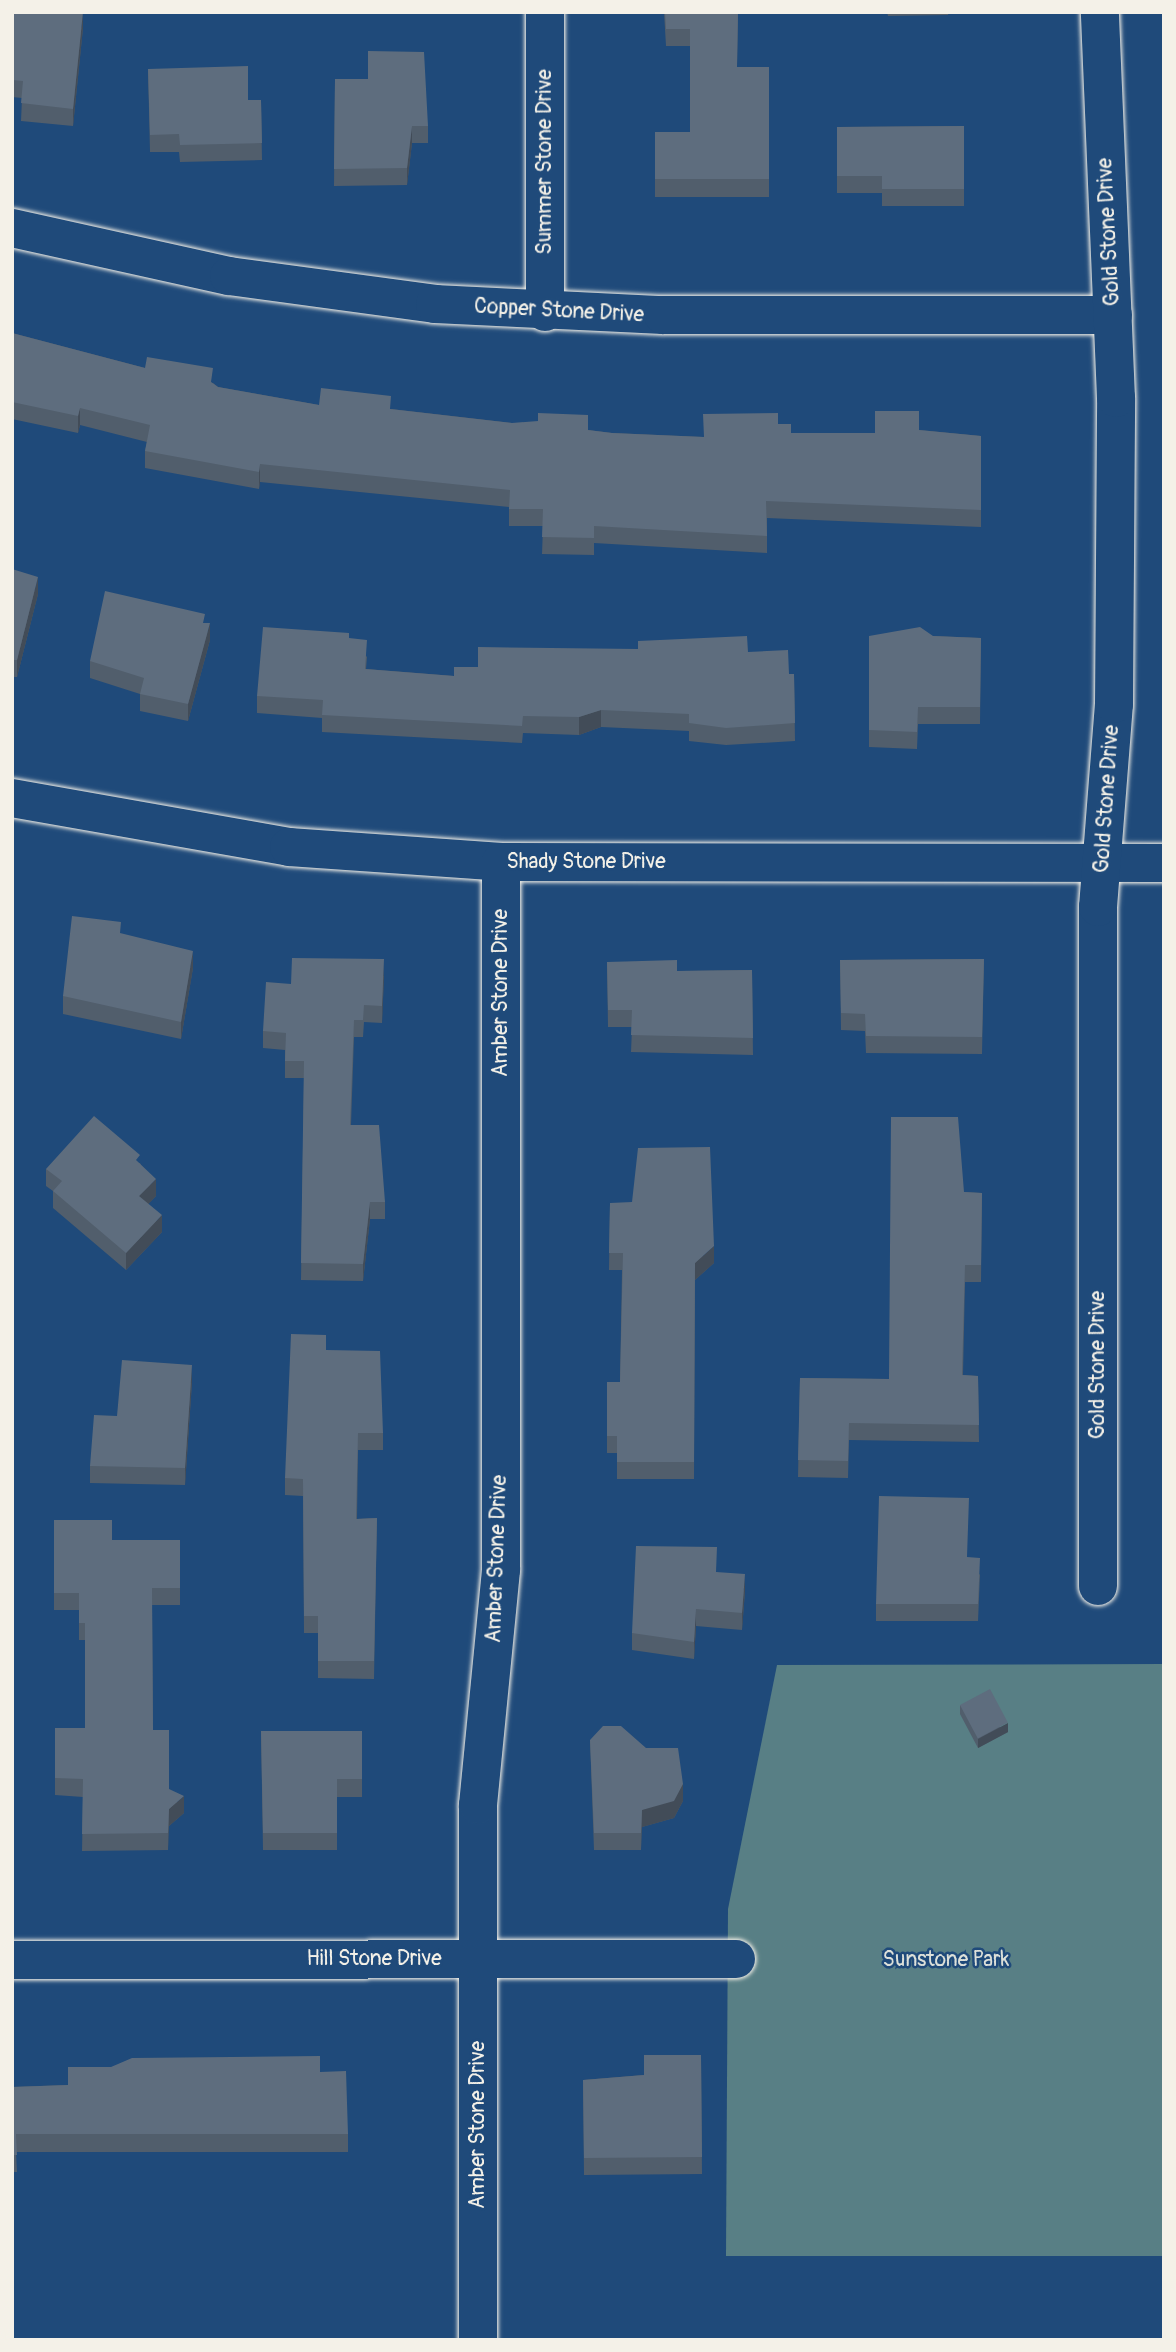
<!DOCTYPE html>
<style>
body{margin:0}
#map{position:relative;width:1176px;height:2352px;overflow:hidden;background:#1f4a7a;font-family:Pangolin,sans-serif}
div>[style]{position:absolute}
.green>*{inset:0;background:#587f85}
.roads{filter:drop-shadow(0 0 2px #f4f1e8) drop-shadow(0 0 2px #f4f1e8)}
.minor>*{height:38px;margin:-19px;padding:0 19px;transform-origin:19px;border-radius:19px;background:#1f4a7a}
.wall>*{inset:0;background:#515e6c}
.shaded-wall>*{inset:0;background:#424c58}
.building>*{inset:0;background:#5e6d7e;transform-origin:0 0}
span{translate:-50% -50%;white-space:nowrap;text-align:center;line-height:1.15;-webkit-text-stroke:5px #1f4a7a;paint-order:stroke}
.street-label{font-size:21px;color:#f4f1e8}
.park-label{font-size:21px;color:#dde0d9}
.frame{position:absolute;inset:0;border:14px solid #f4f1e8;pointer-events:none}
</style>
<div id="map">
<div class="green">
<div style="clip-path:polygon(1164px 1664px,1164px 2256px,726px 2256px,728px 1909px,777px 1665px)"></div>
</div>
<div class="roads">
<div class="minor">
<div style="left:12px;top:228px;width:222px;rotate:12.5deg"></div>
<div style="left:229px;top:276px;width:208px;rotate:7.7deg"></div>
<div style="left:435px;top:304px;width:228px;rotate:2.8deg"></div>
<div style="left:663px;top:315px;width:450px"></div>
<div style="left:545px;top:312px;width:300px;rotate:-90deg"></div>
<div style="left:12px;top:798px;width:281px;rotate:10deg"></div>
<div style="left:289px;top:847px;width:213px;rotate:4deg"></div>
<div style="left:501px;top:862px;width:663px;rotate:0.09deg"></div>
<div style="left:1098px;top:1586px;width:679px;rotate:-90deg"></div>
<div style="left:1098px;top:907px;width:204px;rotate:-85.5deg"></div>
<div style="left:1114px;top:704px;width:306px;rotate:-89.6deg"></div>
<div style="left:1116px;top:398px;width:386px;rotate:-92.4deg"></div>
<div style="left:12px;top:1960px;width:724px;rotate:-0.08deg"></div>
<div style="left:478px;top:2340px;width:535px;rotate:-90deg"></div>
<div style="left:478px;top:1805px;width:236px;rotate:-84.4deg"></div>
<div style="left:501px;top:1570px;width:708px;rotate:-90deg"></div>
</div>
</div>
<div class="wall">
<div style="clip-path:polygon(12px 12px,83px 28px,73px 126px,21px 121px,22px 98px,12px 97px)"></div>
<div style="clip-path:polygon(664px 12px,738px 12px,737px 67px,769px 67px,769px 197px,655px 197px,655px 132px,690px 132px,690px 46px,666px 46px)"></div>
<div style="clip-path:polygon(887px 12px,949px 12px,948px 15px,888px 16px)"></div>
<div style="clip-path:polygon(148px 69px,248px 100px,261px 100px,262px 160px,180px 162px,179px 152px,150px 152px)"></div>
<div style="clip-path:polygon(335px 79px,428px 126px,428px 143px,412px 143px,407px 185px,334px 186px)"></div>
<div style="clip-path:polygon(964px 126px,964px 206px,882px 206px,882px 193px,837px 193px,837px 127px)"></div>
<div style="clip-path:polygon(12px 333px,145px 368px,213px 383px,218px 387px,319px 405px,391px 409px,512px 423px,588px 430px,612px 433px,703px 437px,778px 424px,791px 433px,875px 433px,919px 430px,981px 436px,981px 527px,767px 518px,767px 553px,594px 543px,594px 555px,542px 554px,543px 526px,509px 526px,509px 507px,260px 482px,259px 489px,145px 468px,145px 451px,147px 442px,80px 425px,78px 433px,12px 419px)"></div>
<div style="clip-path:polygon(12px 569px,38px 594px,17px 677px,12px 677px)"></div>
<div style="clip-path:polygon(205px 623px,210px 640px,188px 721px,140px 711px,140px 694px,90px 678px,90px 661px)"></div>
<div style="clip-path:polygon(869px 636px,933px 636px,981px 638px,980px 724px,918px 724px,917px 749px,869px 747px)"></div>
<div style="clip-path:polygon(349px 638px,367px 657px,366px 669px,454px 676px,478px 667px,748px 652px,789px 674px,794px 674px,795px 741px,726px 745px,689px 741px,689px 731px,601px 727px,579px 735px,523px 733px,522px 743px,322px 732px,322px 718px,257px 713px,257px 696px)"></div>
<div style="clip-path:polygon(121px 934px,193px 968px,181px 1039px,63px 1014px,63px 996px)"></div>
<div style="clip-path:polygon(984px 959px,982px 1054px,866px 1053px,865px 1031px,841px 1030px,840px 960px)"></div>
<div style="clip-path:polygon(607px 962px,677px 971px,752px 970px,753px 1055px,631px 1052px,632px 1027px,608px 1027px)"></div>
<div style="clip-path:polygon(384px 976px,382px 1023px,364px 1022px,363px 1037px,354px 1037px,351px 1125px,385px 1202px,385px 1219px,370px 1219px,363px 1281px,301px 1280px,304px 1078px,285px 1078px,285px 1050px,263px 1048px,263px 1031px,291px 984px)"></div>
<div style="clip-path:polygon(140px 1163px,156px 1196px,148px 1204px,162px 1232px,126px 1270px,53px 1208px,53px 1191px,46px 1186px,46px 1169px)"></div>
<div style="clip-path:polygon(964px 1192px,982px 1193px,981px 1282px,965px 1282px,963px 1375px,978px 1376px,979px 1442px,849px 1440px,848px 1478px,798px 1477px,800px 1378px,889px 1379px)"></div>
<div style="clip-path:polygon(610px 1203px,714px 1263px,695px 1280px,694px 1479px,617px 1479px,617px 1453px,607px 1453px,607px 1382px,620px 1382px,622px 1270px,609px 1270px)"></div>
<div style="clip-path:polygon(326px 1350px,383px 1433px,383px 1450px,358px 1450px,357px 1519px,377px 1518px,374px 1679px,318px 1678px,318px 1633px,304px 1633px,303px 1496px,285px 1495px,285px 1478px)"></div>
<div style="clip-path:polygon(192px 1382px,185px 1485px,90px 1483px,90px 1466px,117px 1416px)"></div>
<div style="clip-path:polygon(54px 1520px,112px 1540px,180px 1540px,180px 1605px,152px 1605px,153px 1730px,169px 1789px,184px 1813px,169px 1826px,168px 1850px,82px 1851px,83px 1797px,55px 1795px,55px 1728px,85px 1728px,85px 1640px,79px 1640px,79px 1610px,54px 1610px)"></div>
<div style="clip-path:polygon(967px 1557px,980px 1575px,978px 1621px,876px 1621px,876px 1604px)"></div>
<div style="clip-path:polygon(717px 1572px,745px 1591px,742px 1630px,696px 1626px,694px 1659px,632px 1650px,632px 1633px)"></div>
<div style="clip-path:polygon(960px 1705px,1008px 1732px,978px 1748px,960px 1714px)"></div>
<div style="clip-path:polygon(261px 1731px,362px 1731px,362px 1797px,337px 1797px,337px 1850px,263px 1850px)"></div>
<div style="clip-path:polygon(590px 1740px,683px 1801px,674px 1818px,642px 1827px,641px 1850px,594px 1850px)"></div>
<div style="clip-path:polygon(701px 2055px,702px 2174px,584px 2175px,583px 2080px,644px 2075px)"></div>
<div style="clip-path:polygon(320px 2072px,348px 2134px,348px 2152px,16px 2152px,17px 2172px,12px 2172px,12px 2087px,68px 2085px)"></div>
</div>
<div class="shaded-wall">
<div style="clip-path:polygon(83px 12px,83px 28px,73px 126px,73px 109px)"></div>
<div style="clip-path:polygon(412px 126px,412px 143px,407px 185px,407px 168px)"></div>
<div style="clip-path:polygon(80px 408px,80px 425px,78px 433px,78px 416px)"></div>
<div style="clip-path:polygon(260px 464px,260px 482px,259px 489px,259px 472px)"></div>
<div style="clip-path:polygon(38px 577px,38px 594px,17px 677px,17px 660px)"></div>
<div style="clip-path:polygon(210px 623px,210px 640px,188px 721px,188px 704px)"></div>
<div style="clip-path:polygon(601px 710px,601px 727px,579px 735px,579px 717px)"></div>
<div style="clip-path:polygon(193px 951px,193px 968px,181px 1039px,181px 1022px)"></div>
<div style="clip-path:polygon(384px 959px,384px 976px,382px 1023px,382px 1006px)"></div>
<div style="clip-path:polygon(156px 1179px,156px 1196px,139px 1214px,139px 1196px)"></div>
<div style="clip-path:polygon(370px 1202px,370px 1219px,363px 1281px,363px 1264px)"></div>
<div style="clip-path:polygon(162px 1215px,162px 1232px,126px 1270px,126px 1253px)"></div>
<div style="clip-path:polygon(714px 1246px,714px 1263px,695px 1280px,694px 1479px,695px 1263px)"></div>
<div style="clip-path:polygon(192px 1365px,192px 1382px,185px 1485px,185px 1468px)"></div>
<div style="clip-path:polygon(745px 1574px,745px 1591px,742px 1630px,742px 1613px)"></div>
<div style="clip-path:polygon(696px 1609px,696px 1626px,694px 1659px,694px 1642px)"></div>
<div style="clip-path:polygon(1008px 1723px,1008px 1732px,978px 1748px,978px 1739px)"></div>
<div style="clip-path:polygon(683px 1784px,683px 1801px,674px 1818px,642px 1827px,641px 1850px,642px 1810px)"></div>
<div style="clip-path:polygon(184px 1796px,184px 1813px,169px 1826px,168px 1850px,169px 1809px)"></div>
</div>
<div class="building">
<div style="clip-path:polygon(12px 12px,83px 12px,73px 109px,21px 103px,23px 81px,12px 80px)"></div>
<div style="clip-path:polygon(665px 12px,738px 12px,737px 67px,769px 67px,769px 179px,655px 179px,655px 132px,690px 132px,690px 29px,666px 29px)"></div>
<div style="clip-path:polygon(368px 51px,424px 52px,428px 126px,412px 126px,407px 168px,334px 169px,335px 79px,368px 79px)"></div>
<div style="clip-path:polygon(248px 66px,248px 100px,261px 100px,262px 143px,180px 145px,179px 134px,150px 135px,148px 69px)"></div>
<div style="clip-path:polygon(964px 126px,964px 189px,882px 189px,882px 176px,837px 176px,837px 127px)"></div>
<div style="clip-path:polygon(12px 333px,145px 368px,147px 357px,213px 368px,211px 382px,218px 387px,319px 405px,321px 388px,391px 396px,390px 409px,512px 423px,538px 421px,538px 413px,588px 415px,588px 430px,612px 433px,704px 437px,703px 414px,778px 413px,778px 424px,791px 424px,791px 433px,875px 433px,875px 411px,919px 411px,919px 430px,981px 436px,981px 510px,766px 501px,767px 536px,594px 526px,594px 538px,542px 537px,543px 509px,509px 509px,510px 490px,260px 464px,259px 472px,145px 451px,150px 425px,80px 408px,78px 416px,12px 402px)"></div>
<div style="clip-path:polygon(12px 569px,38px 577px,17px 660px,12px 660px)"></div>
<div style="clip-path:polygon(105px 591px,205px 614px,203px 623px,210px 623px,188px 704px,140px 694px,144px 678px,90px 661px)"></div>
<div style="clip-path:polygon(263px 627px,349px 633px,349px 638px,367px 640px,365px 669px,454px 676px,454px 667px,478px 667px,478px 647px,638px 649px,638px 641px,747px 636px,748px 652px,788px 650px,789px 674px,794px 674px,795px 723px,726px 728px,689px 723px,689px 714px,601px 710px,579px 717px,523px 716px,522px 726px,322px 715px,323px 700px,257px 696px)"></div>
<div style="clip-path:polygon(920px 627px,933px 636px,981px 638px,980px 707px,918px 707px,917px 732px,869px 730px,869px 636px)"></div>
<div style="clip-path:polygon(72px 916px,121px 922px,120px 933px,193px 951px,181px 1022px,63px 996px)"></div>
<div style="clip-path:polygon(292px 958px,384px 959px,382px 1006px,364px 1005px,363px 1020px,354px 1020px,350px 1125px,379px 1125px,385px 1202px,370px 1202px,363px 1264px,301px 1263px,304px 1061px,285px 1061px,286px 1033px,263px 1031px,266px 982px,291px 984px)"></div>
<div style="clip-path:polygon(984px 959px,982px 1037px,866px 1036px,865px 1014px,841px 1013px,840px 960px)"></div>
<div style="clip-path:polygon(677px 960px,677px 971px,752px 970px,753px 1038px,631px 1035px,632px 1010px,608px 1010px,607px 962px)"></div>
<div style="clip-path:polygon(94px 1116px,140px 1155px,136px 1160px,156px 1179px,139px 1196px,162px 1215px,126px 1253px,53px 1191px,62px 1181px,46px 1169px)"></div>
<div style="clip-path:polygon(891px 1117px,958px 1117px,964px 1192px,982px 1193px,981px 1265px,965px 1265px,962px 1375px,978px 1376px,979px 1425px,849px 1423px,848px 1461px,798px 1460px,800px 1378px,889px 1379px)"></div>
<div style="clip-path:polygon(710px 1147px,714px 1246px,695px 1263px,694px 1462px,617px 1462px,617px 1436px,607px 1436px,607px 1382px,620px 1382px,623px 1253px,609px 1253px,610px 1203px,632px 1202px,638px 1148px)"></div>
<div style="clip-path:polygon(291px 1334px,326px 1335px,326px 1350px,380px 1351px,383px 1433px,358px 1433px,356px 1519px,377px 1518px,374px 1661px,318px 1661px,318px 1616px,304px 1616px,303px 1479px,285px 1478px)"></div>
<div style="clip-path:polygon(122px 1360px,192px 1365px,185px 1468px,90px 1466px,94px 1415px,117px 1416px)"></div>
<div style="clip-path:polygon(879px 1496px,969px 1498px,967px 1557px,980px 1558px,978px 1604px,876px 1604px)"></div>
<div style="clip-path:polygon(54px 1520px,112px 1520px,112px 1540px,180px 1540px,180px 1588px,152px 1588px,153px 1730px,169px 1730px,169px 1789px,184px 1796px,169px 1809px,168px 1833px,82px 1834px,83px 1779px,55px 1778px,55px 1728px,85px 1728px,85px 1623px,79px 1623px,79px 1593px,54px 1593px)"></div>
<div style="clip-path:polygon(636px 1546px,717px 1547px,716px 1572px,745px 1574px,742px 1613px,696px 1609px,694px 1642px,632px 1633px)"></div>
<div style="left:990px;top:1689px;width:38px;height:34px;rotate:62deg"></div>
<div style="clip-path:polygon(603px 1726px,621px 1726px,646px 1748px,678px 1748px,683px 1784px,674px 1801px,642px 1810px,641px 1833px,594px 1833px,590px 1740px)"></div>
<div style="clip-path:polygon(261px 1731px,362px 1731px,362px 1779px,337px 1779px,337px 1833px,263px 1833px)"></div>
<div style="clip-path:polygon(644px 2055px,701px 2055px,702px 2157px,584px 2158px,583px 2080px,644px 2075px)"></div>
<div style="clip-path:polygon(320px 2056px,320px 2072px,346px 2071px,348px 2134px,16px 2134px,17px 2155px,12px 2155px,12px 2087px,68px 2085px,68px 2067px,111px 2067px,132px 2058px)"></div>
</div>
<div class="street-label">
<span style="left:545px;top:162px;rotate:-90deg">Summer Stone Drive</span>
<span style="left:1109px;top:232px;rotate:-93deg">Gold Stone Drive</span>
<span style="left:559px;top:311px;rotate:3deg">Copper Stone Drive</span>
<span style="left:1107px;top:799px;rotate:-86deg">Gold Stone Drive</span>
<span style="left:586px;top:862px">Shady Stone Drive</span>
<span style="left:501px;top:993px;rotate:-90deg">Amber Stone Drive</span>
<span style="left:1098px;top:1365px;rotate:-90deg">Gold Stone Drive</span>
<span style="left:497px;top:1559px;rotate:-88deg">Amber Stone Drive</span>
<span style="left:374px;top:1959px">Hill Stone Drive</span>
<span style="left:478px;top:2125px;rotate:-90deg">Amber Stone Drive</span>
</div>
<div class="park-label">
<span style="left:946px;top:1960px">Sunstone Park</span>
</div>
<div class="frame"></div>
</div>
